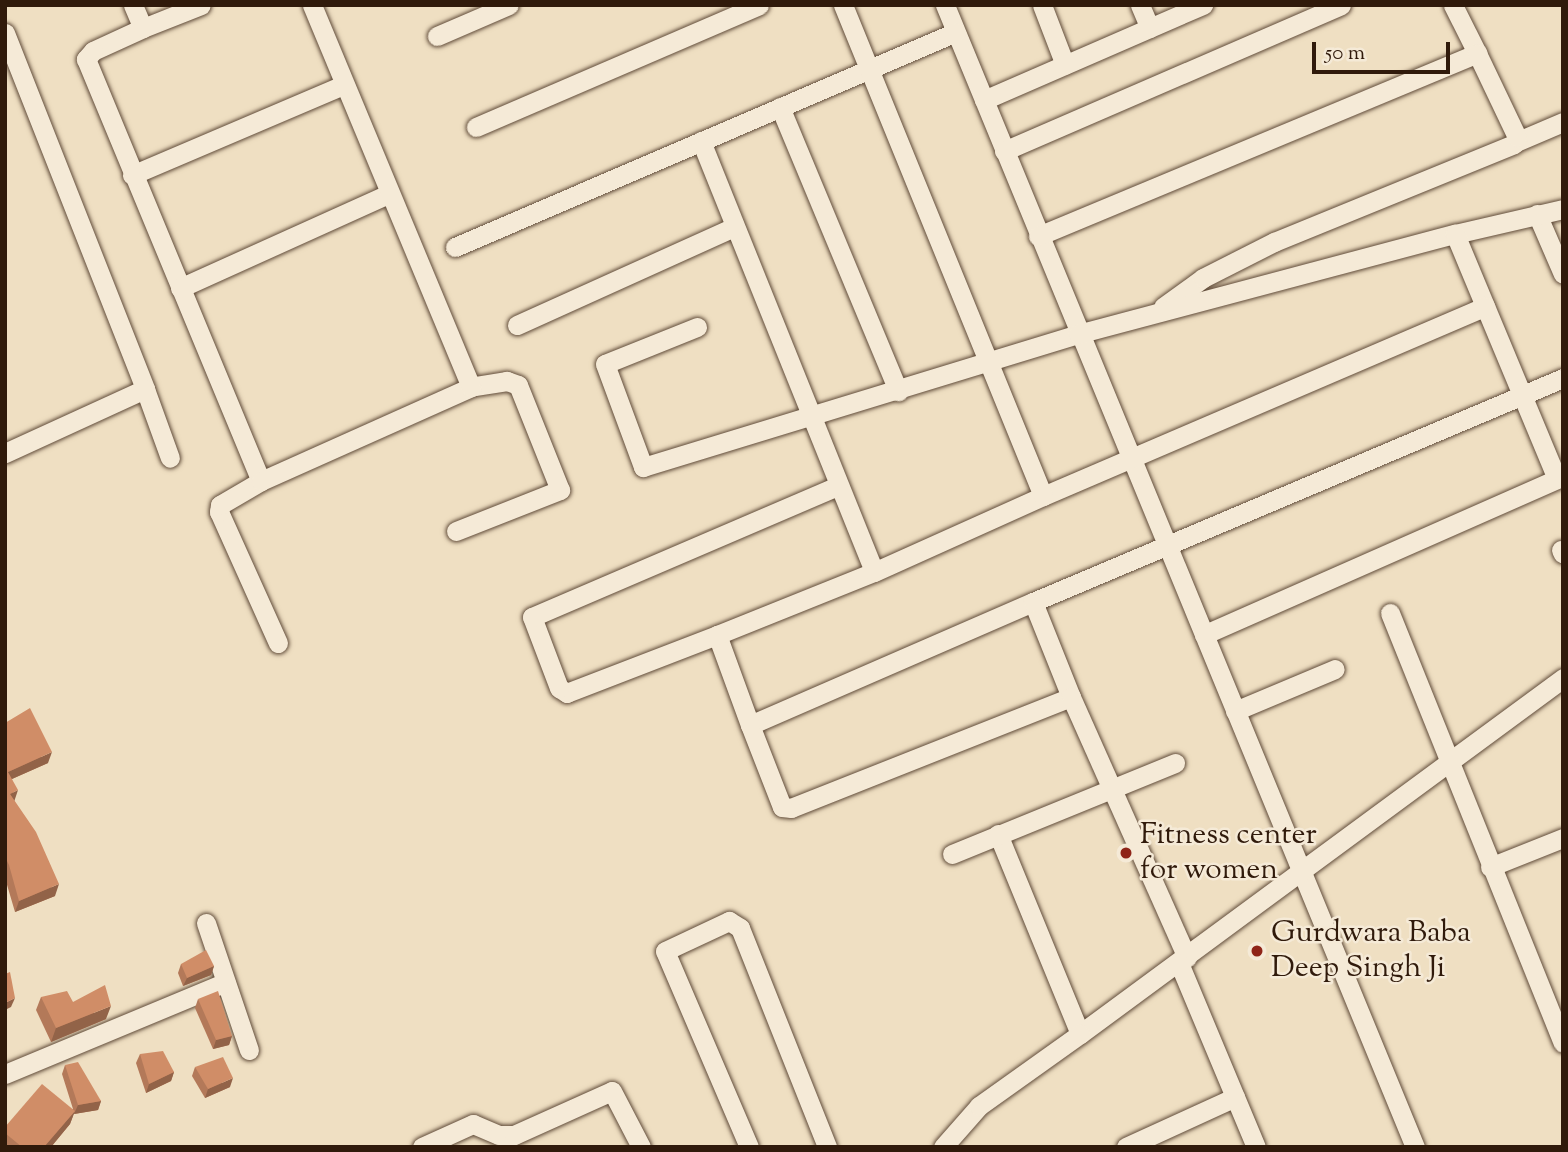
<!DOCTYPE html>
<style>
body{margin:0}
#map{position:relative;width:1568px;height:1152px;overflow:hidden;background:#efdfc2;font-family:"Sorts Mill Goudy",serif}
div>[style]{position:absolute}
.roads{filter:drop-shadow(0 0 2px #604b39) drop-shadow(0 0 2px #604b39)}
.minor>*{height:19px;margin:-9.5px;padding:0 9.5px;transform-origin:9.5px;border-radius:9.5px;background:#f5ead7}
.wall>*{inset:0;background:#b37959}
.shaded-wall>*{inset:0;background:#926348}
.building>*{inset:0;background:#d08d67}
.dots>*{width:19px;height:19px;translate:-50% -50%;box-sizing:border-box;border:4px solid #f5ead7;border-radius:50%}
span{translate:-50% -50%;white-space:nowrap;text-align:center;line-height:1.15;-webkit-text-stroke:5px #f5ead7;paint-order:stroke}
.poi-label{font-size:30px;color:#301a0b}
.left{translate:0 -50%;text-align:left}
.frame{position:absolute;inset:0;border:7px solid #301a0b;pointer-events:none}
.scale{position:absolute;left:1312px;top:42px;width:138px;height:32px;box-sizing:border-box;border:4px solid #301a0b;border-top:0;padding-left:9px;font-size:21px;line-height:24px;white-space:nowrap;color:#301a0b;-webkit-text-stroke:5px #f5ead7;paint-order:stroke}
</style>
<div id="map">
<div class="roads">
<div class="minor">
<div style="left:133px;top:5px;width:25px;rotate:67deg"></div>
<div style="left:143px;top:28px;width:55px;rotate:155.3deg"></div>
<div style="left:93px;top:51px;width:11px;rotate:131deg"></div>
<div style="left:86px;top:59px;width:457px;rotate:67.5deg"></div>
<div style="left:945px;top:5px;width:1235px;rotate:67.63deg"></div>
<div style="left:1042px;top:5px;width:64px;rotate:69deg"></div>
<div style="left:1140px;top:5px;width:25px;rotate:67deg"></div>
<div style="left:143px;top:28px;width:62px;rotate:-21.6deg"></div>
<div style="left:5px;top:33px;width:383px;rotate:68.5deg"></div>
<div style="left:437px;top:36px;width:78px;rotate:-23.3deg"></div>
<div style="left:984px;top:100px;width:239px;rotate:-23.5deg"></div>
<div style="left:780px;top:107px;width:308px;rotate:67.4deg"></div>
<div style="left:476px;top:127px;width:308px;rotate:-23.3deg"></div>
<div style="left:701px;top:141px;width:464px;rotate:68.1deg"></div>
<div style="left:1516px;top:142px;width:51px;rotate:-23.1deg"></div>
<div style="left:1004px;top:151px;width:367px;rotate:-23.4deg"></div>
<div style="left:132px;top:175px;width:229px;rotate:-23.1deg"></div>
<div style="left:1537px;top:214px;width:65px;rotate:66.6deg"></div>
<div style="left:1455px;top:234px;width:111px;rotate:-13deg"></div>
<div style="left:1038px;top:236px;width:476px;rotate:-22.6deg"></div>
<div style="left:1477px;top:53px;width:54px;rotate:-116.6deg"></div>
<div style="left:455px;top:247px;width:545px;rotate:-23.23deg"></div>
<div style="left:180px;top:288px;width:230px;rotate:-24.3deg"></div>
<div style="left:1163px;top:307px;width:49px;rotate:-35.9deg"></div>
<div style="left:1203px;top:278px;width:80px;rotate:-26.9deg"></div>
<div style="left:1274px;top:242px;width:259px;rotate:-22.2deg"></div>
<div style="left:1514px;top:144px;width:8px;rotate:-67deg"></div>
<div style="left:1517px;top:137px;width:93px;rotate:-115.5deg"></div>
<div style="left:517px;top:325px;width:236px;rotate:-24.3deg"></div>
<div style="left:697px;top:327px;width:99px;rotate:158.1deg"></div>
<div style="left:605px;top:364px;width:110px;rotate:69.7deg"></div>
<div style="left:643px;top:467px;width:455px;rotate:-17deg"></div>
<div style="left:1078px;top:334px;width:390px;rotate:-14.9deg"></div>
<div style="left:1455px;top:234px;width:265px;rotate:67.4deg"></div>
<div style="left:1557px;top:479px;width:386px;rotate:156.2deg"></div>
<div style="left:5px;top:453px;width:154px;rotate:-24.6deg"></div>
<div style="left:145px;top:389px;width:73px;rotate:70.1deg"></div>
<div style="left:1043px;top:496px;width:481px;rotate:-23.2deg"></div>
<div style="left:456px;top:531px;width:112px;rotate:-21.5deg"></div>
<div style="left:560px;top:490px;width:113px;rotate:-111.8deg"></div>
<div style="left:518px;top:385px;width:12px;rotate:-160deg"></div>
<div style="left:507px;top:381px;width:36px;rotate:171deg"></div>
<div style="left:1561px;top:550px;width:4px;rotate:63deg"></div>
<div style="left:1033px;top:602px;width:102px;rotate:68.2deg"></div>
<div style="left:1071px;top:697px;width:301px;rotate:158.4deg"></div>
<div style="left:791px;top:808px;width:9px;rotate:-174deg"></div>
<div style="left:782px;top:807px;width:88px;rotate:-111.3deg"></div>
<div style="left:750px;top:725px;width:309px;rotate:-23.5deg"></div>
<div style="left:1033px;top:602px;width:575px;rotate:-22.91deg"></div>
<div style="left:1390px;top:613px;width:463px;rotate:68.1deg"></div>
<div style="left:717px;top:635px;width:161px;rotate:158.9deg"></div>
<div style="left:567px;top:693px;width:9px;rotate:-148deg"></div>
<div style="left:559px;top:688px;width:76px;rotate:-110.8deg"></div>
<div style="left:532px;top:617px;width:333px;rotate:-23.2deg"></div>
<div style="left:278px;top:643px;width:144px;rotate:-114.2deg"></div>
<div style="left:219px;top:512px;width:7px;rotate:-82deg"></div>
<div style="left:220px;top:505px;width:48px;rotate:-30.3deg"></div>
<div style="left:261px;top:481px;width:230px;rotate:-24.1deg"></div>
<div style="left:471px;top:387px;width:414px;rotate:-112.6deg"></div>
<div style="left:1071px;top:697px;width:285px;rotate:66deg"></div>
<div style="left:1235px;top:711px;width:108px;rotate:-22.8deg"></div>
<div style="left:750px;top:725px;width:96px;rotate:-110.1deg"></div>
<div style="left:717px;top:635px;width:169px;rotate:-21.9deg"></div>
<div style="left:874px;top:572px;width:185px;rotate:-24.2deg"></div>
<div style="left:1043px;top:496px;width:530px;rotate:-112.16deg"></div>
<div style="left:998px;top:834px;width:216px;rotate:67.7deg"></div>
<div style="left:1080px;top:1034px;width:600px;rotate:-36.39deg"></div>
<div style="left:952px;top:854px;width:241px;rotate:-22.2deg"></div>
<div style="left:1490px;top:867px;width:79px;rotate:-21.7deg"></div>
<div style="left:206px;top:923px;width:134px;rotate:71.3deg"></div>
<div style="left:1179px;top:963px;width:199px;rotate:67.3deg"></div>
<div style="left:5px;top:1074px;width:239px;rotate:-22.6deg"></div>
<div style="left:422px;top:1147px;width:56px;rotate:-24.3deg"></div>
<div style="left:473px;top:1124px;width:28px;rotate:23deg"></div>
<div style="left:499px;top:1135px;width:15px"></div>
<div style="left:514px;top:1135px;width:107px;rotate:-24.2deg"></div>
<div style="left:612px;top:1091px;width:63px;rotate:62.6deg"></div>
<div style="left:749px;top:1147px;width:213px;rotate:-113.2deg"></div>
<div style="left:665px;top:951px;width:71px;rotate:-25.1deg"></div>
<div style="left:729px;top:921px;width:13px;rotate:32deg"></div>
<div style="left:740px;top:928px;width:236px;rotate:68.3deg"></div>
<div style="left:943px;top:1147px;width:55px;rotate:-48.7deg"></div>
<div style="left:979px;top:1106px;width:124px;rotate:-35.5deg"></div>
<div style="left:1126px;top:1147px;width:120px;rotate:-24.6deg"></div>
</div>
</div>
<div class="wall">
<div style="clip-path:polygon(5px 723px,48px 763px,12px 779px,14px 801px,55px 896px,15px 912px,5px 878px)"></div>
<div style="clip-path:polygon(181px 964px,214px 966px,211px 975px,183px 986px,178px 973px)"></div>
<div style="clip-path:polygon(41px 997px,73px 1002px,106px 1019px,51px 1042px,36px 1010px)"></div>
<div style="clip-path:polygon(198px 999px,232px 1036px,229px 1045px,213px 1049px,195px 1008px)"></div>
<div style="clip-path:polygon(140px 1054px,174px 1072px,171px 1081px,146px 1093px,136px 1063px)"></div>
<div style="clip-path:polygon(65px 1065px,101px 1101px,98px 1110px,74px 1114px,74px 1113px,70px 1124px,51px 1147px,5px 1147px,5px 1127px,73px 1109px,62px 1074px)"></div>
<div style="clip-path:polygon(195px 1067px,230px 1087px,205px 1098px,192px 1076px)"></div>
</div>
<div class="shaded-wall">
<div style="clip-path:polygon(52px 752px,48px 763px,5px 782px,8px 772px)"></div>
<div style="clip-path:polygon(18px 790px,14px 802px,10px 794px)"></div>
<div style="clip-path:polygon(59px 884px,55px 896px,15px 912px,19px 901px)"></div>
<div style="clip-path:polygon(214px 966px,211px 975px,183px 986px,187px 978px)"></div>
<div style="clip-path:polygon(15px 998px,11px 1007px,5px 1010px,5px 1003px)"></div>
<div style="clip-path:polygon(111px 1006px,106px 1019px,51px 1042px,56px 1028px)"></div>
<div style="clip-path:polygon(232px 1036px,229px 1045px,213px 1049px,216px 1040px)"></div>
<div style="clip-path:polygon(174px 1072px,171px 1081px,146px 1093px,149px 1084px)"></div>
<div style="clip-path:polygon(233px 1078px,230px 1087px,205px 1098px,208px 1089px)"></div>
<div style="clip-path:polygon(101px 1101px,98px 1110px,74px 1114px,78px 1105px)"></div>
<div style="clip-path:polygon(75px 1111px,70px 1124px,51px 1147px,44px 1147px)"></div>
</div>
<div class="building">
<div style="clip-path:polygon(30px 708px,52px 752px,8px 772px,18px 790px,10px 794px,36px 832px,59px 884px,19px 901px,9px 865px,5px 857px,5px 723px)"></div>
<div style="clip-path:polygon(206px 950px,214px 966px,187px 978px,181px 964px)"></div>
<div style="clip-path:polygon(10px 972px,15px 998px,5px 1003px,5px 974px)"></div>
<div style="clip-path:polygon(105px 985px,111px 1006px,56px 1028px,41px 997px,67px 991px,73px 1002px)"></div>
<div style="clip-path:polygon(218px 991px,232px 1036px,216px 1040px,198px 999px)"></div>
<div style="clip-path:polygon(163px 1051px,174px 1072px,149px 1084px,140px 1054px)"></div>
<div style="clip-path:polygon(223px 1057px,233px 1078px,208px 1089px,195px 1067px)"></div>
<div style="clip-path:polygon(78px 1062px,101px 1101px,78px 1105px,65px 1065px)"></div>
<div style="clip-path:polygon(42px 1084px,75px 1111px,44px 1147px,22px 1147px,5px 1133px,5px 1127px)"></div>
</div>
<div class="dots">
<div style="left:1126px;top:853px;background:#8f2418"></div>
<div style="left:1257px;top:951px;background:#8f2418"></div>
</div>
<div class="poi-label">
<span class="left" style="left:1140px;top:853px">Fitness center<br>for women</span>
<span class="left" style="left:1271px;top:951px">Gurdwara Baba<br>Deep Singh Ji</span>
</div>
<div class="frame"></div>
<div class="scale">50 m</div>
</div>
